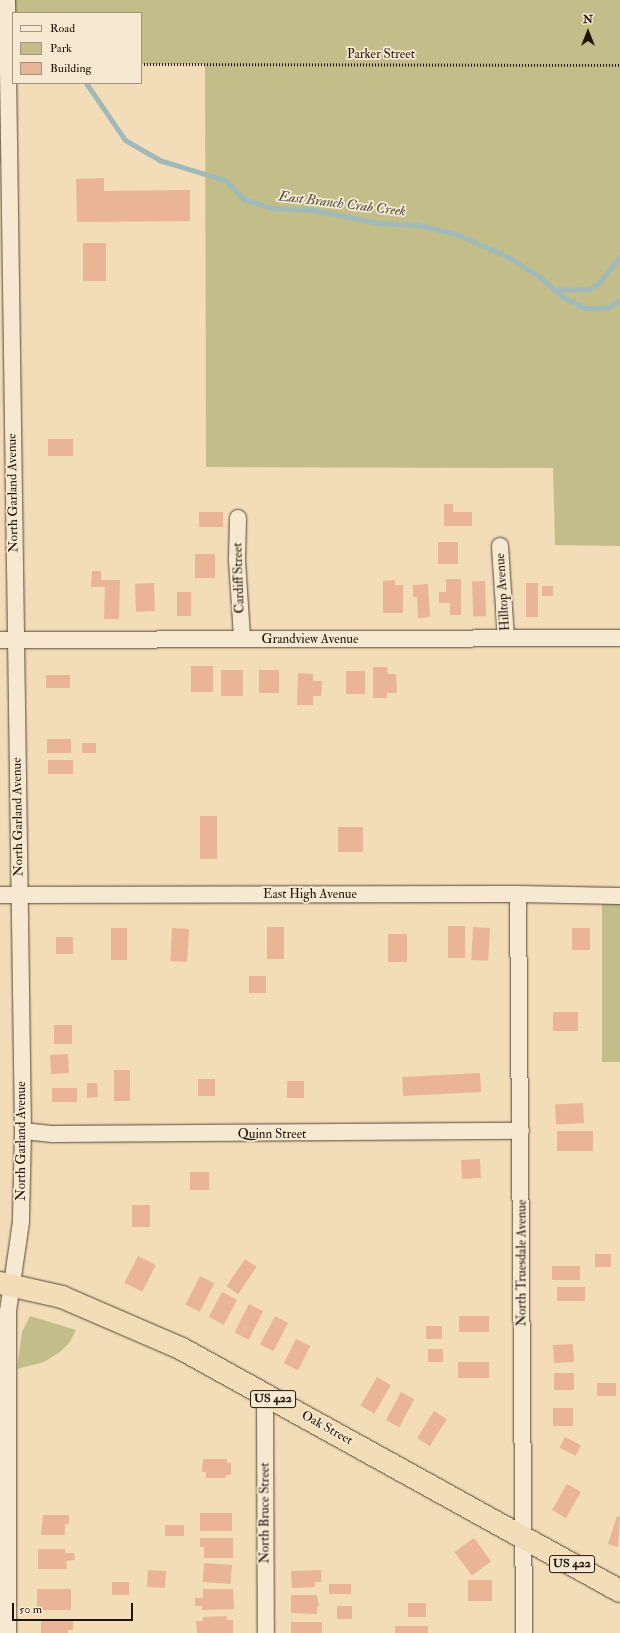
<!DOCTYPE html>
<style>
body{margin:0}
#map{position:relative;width:620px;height:1633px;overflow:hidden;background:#f2ddb8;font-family:"IM FELL Double Pica",serif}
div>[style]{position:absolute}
.green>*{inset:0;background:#c3be89;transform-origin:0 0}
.stream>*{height:5px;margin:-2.5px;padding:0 2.5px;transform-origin:2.5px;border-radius:2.5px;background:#9fbab9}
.building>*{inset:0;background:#eab497;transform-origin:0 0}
.path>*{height:2.5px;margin-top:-1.25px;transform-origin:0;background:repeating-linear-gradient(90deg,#201409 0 1px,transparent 0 3px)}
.roads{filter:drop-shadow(0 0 1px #544635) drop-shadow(0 0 1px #544635)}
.minor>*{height:16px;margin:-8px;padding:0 8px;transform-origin:8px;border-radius:8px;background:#f7e9d1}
.highway>*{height:22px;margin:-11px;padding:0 11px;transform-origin:11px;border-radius:11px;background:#f2ddb8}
span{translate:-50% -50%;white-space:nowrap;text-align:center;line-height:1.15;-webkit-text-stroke:3.5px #f7e9d1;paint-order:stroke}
.shield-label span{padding:1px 3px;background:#f7e9d1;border:1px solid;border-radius:3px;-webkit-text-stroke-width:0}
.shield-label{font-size:12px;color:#201409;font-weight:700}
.street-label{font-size:13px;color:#201409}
.water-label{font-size:14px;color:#4c4e47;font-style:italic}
.legend{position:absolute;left:12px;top:12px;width:130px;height:72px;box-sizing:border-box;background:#f7e9d1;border:1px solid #a19481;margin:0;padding:5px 7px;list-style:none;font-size:12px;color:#201409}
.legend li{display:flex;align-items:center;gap:8px;height:20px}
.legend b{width:20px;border:1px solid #a19481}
.north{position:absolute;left:568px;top:12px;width:40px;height:40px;-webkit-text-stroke:3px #f7e9d1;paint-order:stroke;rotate:0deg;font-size:11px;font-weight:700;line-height:16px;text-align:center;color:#201409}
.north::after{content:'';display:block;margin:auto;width:14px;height:18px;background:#201409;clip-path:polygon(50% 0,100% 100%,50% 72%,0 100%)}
.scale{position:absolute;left:12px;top:1603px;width:121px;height:18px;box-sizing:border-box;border:2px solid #201409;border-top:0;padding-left:5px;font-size:12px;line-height:14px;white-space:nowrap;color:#201409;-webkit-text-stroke:3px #f7e9d1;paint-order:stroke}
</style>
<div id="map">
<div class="green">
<div style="clip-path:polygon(0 0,620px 0,620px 546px,555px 545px,553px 468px,206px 467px,205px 64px,141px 64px,141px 13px,13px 13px,9px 163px,0 163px)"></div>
<div style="left:602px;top:896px;width:18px;height:166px"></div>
<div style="clip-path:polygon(30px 1316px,76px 1330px,69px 1343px,60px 1352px,44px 1362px,17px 1369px,22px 1332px)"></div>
</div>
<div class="stream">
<div style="left:86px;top:83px;width:69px;rotate:55.6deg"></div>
<div style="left:125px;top:140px;width:39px;rotate:30deg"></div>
<div style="left:159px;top:160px;width:69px;rotate:16.9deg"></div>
<div style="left:225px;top:180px;width:27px;rotate:45deg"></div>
<div style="left:244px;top:199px;width:29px;rotate:18deg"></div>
<div style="left:272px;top:208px;width:42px;rotate:2.7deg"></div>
<div style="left:314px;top:210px;width:65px;rotate:11.5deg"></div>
<div style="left:378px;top:223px;width:41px;rotate:2.8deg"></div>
<div style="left:419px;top:225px;width:41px;rotate:14deg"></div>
<div style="left:459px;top:235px;width:54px;rotate:24.2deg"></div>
<div style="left:508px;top:257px;width:39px;rotate:32deg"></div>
<div style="left:541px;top:278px;width:29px;rotate:41deg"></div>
<div style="left:563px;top:297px;width:25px;rotate:27deg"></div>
<div style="left:585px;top:308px;width:23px;rotate:-2deg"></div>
<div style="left:608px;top:307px;width:14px;rotate:-30deg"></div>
<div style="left:554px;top:290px;width:35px;rotate:-2deg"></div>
<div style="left:589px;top:289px;width:12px;rotate:-31deg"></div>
<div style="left:599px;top:283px;width:34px;rotate:-52deg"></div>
</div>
<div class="building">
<div style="clip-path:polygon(104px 178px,104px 191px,190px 190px,190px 221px,77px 222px,76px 179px)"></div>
<div style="left:83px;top:243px;width:23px;height:38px"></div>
<div style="left:73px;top:439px;width:17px;height:25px;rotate:90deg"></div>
<div style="clip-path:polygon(444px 504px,453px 504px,453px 512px,472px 512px,472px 526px,444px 526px)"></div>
<div style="left:199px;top:512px;width:24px;height:15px"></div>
<div style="left:458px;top:542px;width:22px;height:20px;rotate:90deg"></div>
<div style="left:195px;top:554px;width:20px;height:24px"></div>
<div style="clip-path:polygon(92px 571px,101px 571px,101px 580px,120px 580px,119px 619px,104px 619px,105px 587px,91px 587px)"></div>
<div style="clip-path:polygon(446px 579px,461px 579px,461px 615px,450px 615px,450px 603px,439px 603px,439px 592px,446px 592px)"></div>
<div style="clip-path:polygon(395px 580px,395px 585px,403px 585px,403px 613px,383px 613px,383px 581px)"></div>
<div style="left:485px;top:581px;width:35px;height:13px;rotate:88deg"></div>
<div style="left:154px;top:583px;width:28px;height:19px;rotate:88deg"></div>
<div style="left:526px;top:583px;width:12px;height:34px"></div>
<div style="clip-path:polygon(428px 584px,430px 617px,418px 618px,417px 597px,413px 597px,413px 585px)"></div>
<div style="left:542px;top:586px;width:11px;height:10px"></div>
<div style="left:191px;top:592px;width:24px;height:14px;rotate:90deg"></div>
<div style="left:191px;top:666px;width:22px;height:26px"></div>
<div style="clip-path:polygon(373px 667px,387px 667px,388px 674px,396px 674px,397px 693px,387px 693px,387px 698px,373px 698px)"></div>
<div style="left:221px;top:670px;width:22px;height:26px"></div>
<div style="left:259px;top:670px;width:20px;height:23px"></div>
<div style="left:346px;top:671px;width:19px;height:23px"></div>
<div style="clip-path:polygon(298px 673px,313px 674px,313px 681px,322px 681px,321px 696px,313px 696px,313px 705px,297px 705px)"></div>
<div style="left:46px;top:675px;width:24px;height:13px"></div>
<div style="left:47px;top:739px;width:24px;height:14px"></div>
<div style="left:96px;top:743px;width:10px;height:14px;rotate:90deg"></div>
<div style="left:48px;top:760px;width:25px;height:14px"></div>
<div style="left:200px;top:816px;width:17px;height:43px"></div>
<div style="left:338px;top:827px;width:25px;height:25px"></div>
<div style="left:448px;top:926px;width:17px;height:32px"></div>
<div style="left:267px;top:927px;width:17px;height:32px"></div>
<div style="left:473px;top:927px;width:17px;height:33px;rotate:3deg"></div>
<div style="left:111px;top:928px;width:16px;height:32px"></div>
<div style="left:172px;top:928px;width:17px;height:33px;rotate:3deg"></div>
<div style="left:572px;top:928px;width:18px;height:22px"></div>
<div style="left:388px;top:934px;width:19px;height:28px"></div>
<div style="left:56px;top:937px;width:17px;height:17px"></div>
<div style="left:249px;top:976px;width:17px;height:17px"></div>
<div style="left:553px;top:1012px;width:25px;height:19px"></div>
<div style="left:72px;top:1025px;width:19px;height:18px;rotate:90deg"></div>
<div style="left:68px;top:1054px;width:19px;height:18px;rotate:87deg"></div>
<div style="left:114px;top:1070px;width:16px;height:31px"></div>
<div style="left:480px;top:1073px;width:19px;height:78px;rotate:87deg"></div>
<div style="left:198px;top:1079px;width:17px;height:17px"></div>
<div style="left:287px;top:1081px;width:17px;height:17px"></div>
<div style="clip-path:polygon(87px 1083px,97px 1083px,98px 1097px,87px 1098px)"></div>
<div style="left:52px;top:1088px;width:25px;height:14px"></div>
<div style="left:583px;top:1103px;width:20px;height:28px;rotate:87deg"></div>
<div style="left:593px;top:1131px;width:20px;height:36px;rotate:90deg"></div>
<div style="left:480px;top:1159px;width:19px;height:19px;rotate:87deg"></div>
<div style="left:190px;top:1172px;width:19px;height:18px"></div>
<div style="left:132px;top:1205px;width:18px;height:22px"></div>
<div style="left:595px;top:1254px;width:16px;height:13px"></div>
<div style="left:138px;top:1256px;width:20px;height:30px;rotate:27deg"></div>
<div style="left:245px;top:1259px;width:14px;height:33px;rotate:34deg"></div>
<div style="left:552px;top:1266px;width:28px;height:14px"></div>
<div style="left:200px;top:1276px;width:16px;height:32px;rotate:27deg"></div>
<div style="left:557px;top:1287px;width:28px;height:14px"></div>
<div style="left:222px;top:1292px;width:17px;height:28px;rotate:28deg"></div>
<div style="left:249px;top:1304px;width:16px;height:32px;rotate:27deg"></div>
<div style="left:275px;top:1316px;width:15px;height:32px;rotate:28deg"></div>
<div style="left:459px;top:1316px;width:30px;height:16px"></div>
<div style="left:426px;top:1326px;width:16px;height:13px"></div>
<div style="left:296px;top:1339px;width:16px;height:27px;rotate:27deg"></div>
<div style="left:573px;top:1344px;width:18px;height:20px;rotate:87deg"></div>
<div style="left:428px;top:1349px;width:15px;height:13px"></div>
<div style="left:489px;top:1362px;width:16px;height:31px;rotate:90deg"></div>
<div style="left:554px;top:1373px;width:20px;height:17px"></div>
<div style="left:377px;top:1377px;width:16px;height:33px;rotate:30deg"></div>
<div style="left:597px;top:1383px;width:19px;height:13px"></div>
<div style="left:401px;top:1392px;width:15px;height:32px;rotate:28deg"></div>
<div style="left:553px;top:1408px;width:20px;height:18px"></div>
<div style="left:434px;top:1411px;width:15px;height:32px;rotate:32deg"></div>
<div style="left:565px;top:1437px;width:18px;height:12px;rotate:27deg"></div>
<div style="clip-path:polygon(203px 1459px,227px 1459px,227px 1463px,231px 1463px,231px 1475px,226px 1475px,226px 1478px,206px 1478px,206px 1472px,202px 1472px)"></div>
<div style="left:567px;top:1484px;width:16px;height:30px;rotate:30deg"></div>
<div style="left:200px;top:1513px;width:32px;height:18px"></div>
<div style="clip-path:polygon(43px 1515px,69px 1515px,69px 1524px,65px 1524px,65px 1535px,41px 1535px)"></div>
<div style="clip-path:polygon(617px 1516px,620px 1517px,618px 1547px,608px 1544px)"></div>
<div style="left:165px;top:1525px;width:19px;height:11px"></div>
<div style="clip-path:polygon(200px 1538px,233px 1538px,233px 1558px,204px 1558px,204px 1547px,200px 1547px)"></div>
<div style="left:474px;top:1538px;width:29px;height:24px;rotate:54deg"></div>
<div style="clip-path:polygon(38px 1549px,65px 1549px,65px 1553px,74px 1553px,75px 1560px,66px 1561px,67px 1569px,38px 1569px)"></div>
<div style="left:204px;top:1563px;width:28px;height:19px;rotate:4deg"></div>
<div style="left:148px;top:1570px;width:18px;height:17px;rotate:3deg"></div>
<div style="clip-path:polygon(321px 1570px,321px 1582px,315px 1582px,315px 1587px,292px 1588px,291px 1571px)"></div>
<div style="left:468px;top:1580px;width:24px;height:21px"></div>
<div style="left:112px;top:1582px;width:17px;height:13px"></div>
<div style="left:329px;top:1584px;width:22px;height:10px"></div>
<div style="left:37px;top:1589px;width:34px;height:21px"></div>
<div style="clip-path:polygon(203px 1589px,233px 1589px,234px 1609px,202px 1610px,202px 1606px,195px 1606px,195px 1598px,203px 1598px)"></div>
<div style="clip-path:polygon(291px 1595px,317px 1595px,319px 1606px,317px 1606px,317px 1614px,291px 1613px)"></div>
<div style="left:408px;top:1603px;width:18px;height:14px"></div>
<div style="left:337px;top:1606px;width:15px;height:13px"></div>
<div style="clip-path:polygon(227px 1616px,227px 1620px,233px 1620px,233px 1633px,197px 1633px,196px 1621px,203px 1621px,203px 1617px)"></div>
<div style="clip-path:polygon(41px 1620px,73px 1620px,73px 1630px,68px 1630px,68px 1633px,41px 1633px)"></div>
<div style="left:291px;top:1622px;width:31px;height:11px"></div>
<div style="left:395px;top:1626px;width:33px;height:7px"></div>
</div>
<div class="path">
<div style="left:141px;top:64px;width:479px;rotate:0.1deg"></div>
</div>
<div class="roads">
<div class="minor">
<div style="left:7px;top:0;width:1131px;rotate:89.19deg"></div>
<div style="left:23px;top:1131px;width:91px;rotate:91.3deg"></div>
<div style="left:21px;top:1222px;width:90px;rotate:98.3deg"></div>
<div style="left:8px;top:1311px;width:322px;rotate:90deg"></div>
<div style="left:238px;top:518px;width:42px;rotate:91.4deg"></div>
<div style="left:237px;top:560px;width:78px;rotate:86.3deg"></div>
<div style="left:500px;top:546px;width:92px;rotate:86.3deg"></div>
<div style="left:0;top:640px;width:620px;rotate:-0.18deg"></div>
<div style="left:518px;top:894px;width:739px;rotate:89.53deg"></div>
<div style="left:0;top:895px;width:518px;rotate:-0.11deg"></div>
<div style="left:518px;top:894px;width:102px;rotate:1.1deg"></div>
<div style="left:23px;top:1131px;width:30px;rotate:6deg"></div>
<div style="left:53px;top:1134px;width:468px;rotate:-0.4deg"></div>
<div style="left:265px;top:1394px;width:239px;rotate:89.8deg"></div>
</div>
<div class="highway">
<div style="left:0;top:1283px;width:64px;rotate:12.7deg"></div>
<div style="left:62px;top:1297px;width:131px;rotate:23.4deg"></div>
<div style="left:182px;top:1349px;width:500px;rotate:28.92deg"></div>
</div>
</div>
<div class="shield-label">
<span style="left:273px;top:1399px">US 422</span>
<span style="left:572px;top:1564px">US 422</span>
</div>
<div class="street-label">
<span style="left:381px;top:54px">Parker Street</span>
<span style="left:13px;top:493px;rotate:-91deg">North Garland Avenue</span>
<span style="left:239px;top:578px;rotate:-92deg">Cardiff Street</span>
<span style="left:503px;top:592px;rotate:-94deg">Hilltop Avenue</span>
<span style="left:310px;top:639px">Grandview Avenue</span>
<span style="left:18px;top:817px;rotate:-91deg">North Garland Avenue</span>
<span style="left:310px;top:894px">East High Avenue</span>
<span style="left:272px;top:1134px">Quinn Street</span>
<span style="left:21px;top:1141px;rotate:-90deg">North Garland Avenue</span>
<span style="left:522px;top:1263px;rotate:-90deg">North Truesdale Avenue</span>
<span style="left:327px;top:1428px;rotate:29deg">Oak Street</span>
<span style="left:265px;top:1513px;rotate:-90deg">North Bruce Street</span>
</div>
<div class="water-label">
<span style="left:342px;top:204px;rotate:7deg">East Branch Crab Creek</span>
</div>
<ul class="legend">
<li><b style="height:5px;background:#f7e9d1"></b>Road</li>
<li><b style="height:11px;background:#c3be89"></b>Park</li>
<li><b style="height:11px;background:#eab497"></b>Building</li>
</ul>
<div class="north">N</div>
<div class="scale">50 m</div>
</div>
